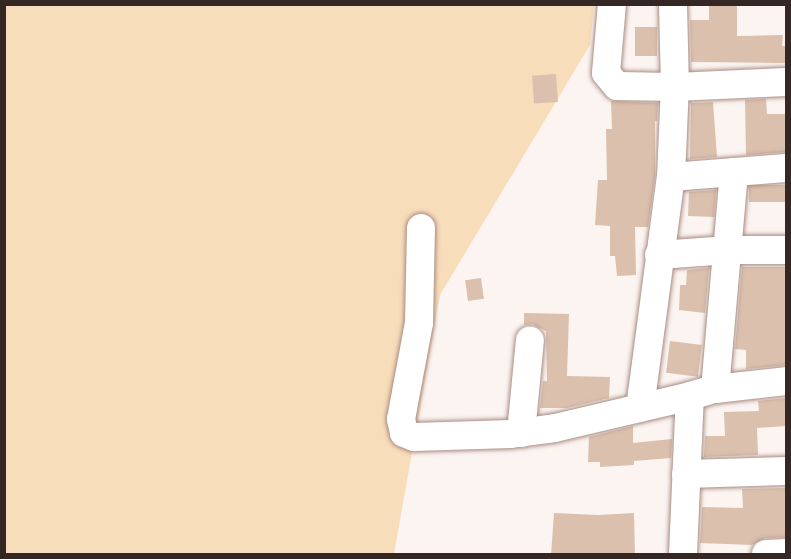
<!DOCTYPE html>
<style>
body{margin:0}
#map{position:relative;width:791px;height:559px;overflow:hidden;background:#fbf4f1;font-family:Jost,sans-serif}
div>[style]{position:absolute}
.green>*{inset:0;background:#f8ddba}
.building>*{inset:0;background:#dbc0ad;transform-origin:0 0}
.roads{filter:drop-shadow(0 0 2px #aa8b81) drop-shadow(0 0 2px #aa8b81)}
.minor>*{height:28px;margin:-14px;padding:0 14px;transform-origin:14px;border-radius:14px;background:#fff}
span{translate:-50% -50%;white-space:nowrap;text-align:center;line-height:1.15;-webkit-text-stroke:6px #fff;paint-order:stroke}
.frame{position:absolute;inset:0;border:6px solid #352824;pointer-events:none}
</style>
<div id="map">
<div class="green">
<div style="clip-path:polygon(4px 5px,594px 5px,590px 45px,440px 295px,394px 554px,5px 554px)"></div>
</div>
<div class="building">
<div style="clip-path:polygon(709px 4px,737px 4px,737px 36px,783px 35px,782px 46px,786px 46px,786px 63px,691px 62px,690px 20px,709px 20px)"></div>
<div style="left:635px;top:27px;width:22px;height:29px"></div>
<div style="left:556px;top:74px;width:28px;height:24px;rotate:86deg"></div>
<div style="clip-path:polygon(766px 99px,767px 114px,786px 114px,786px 152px,746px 155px,745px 100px)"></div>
<div style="clip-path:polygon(611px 101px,658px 103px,657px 121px,655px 121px,655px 176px,648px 227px,635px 227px,636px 275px,617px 276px,615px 256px,610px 256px,610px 226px,595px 225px,598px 180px,607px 180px,606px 129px,612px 129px)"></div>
<div style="clip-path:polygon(713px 102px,717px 157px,690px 159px,691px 103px)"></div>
<div style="left:786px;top:185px;width:17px;height:37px;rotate:90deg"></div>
<div style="clip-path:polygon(716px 190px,714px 217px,688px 216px,689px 192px)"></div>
<div style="clip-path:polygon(786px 267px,786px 365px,746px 369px,746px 350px,735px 349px,742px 267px)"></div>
<div style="clip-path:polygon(709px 268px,705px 313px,679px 310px,680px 285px,686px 285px,687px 270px)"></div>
<div style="left:481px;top:278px;width:21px;height:16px;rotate:82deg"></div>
<div style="clip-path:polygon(524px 313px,569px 314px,567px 376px,610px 377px,609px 398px,567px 408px,540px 408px,543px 381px,547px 381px,546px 331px,532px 324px,524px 325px)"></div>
<div style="left:670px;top:341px;width:32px;height:32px;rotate:7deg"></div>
<div style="clip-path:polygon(786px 398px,786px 426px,757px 428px,758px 455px,704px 457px,705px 436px,725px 436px,724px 412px,759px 411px,758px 401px)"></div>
<div style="clip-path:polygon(633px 426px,633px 443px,672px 439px,671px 458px,634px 461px,634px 465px,600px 467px,600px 462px,588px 462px,589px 437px)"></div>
<div style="clip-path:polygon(786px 488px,786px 537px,765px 538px,752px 545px,700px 543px,702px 507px,743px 508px,742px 489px)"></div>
<div style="clip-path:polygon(554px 513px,598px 515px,634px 513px,635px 555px,551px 555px)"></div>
</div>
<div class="roads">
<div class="minor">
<div style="left:612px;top:4px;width:69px;rotate:95deg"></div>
<div style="left:606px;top:73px;width:17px;rotate:50deg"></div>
<div style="left:617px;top:86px;width:58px;rotate:1deg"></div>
<div style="left:675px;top:87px;width:111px;rotate:-2.6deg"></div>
<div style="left:734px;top:172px;width:218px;rotate:95deg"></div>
<div style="left:715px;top:389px;width:71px;rotate:-6.4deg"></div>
<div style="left:671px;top:177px;width:115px;rotate:-4.5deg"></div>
<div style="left:421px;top:228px;width:95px;rotate:91.2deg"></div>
<div style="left:419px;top:323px;width:98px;rotate:100.6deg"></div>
<div style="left:401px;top:419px;width:14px;rotate:78deg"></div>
<div style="left:404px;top:433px;width:11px;rotate:22deg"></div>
<div style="left:414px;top:437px;width:97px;rotate:-1.8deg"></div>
<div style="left:511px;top:434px;width:44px;rotate:-7.8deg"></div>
<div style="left:555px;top:428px;width:139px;rotate:-13.3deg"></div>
<div style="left:659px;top:255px;width:70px;rotate:-4.1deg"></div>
<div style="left:729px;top:250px;width:57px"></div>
<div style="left:640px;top:408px;width:233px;rotate:-82.4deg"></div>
<div style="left:671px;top:177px;width:90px;rotate:-87.5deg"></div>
<div style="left:675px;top:87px;width:83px;rotate:-91.4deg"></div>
<div style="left:521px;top:433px;width:93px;rotate:-84.5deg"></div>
<div style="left:686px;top:474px;width:100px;rotate:-1.7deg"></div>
<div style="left:683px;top:554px;width:158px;rotate:-87.5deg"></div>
<div style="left:690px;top:396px;width:18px;rotate:-16deg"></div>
<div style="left:766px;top:554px;width:20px;rotate:-3deg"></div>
</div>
</div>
<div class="frame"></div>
</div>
